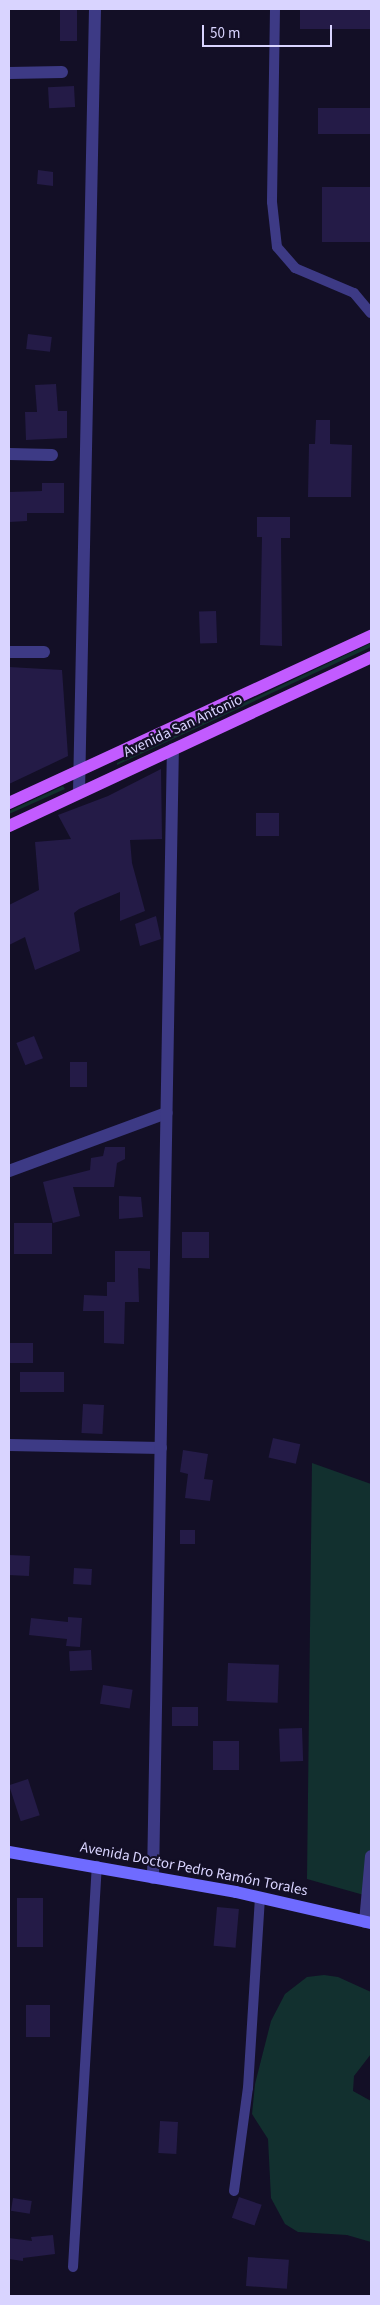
<!DOCTYPE html>
<meta charset="utf-8">
<style>
body{margin:0}
#map{position:relative;width:380px;height:2305px;overflow:hidden;background:#130f26;font-family:"Source Sans 3",sans-serif}
div>[style]{position:absolute}
.green>*{inset:0;background:#12302f}
.building>*{inset:0;background:#241b47;transform-origin:0 0}
.lane>*{height:10px;margin:-5px;padding:0 5px;transform-origin:5px;border-radius:5px;background:#3d3a85}
.street>*{height:12px;margin:-6px;padding:0 6px;transform-origin:6px;border-radius:6px;background:#3d3a85}
.secondary>*{height:12px;margin:-6px;padding:0 6px;transform-origin:6px;border-radius:6px;background:#6f6bff}
.primary>*{height:12px;margin:-6px;padding:0 6px;transform-origin:6px;border-radius:6px;background:#c25bff}
span{translate:-50% -50%;white-space:nowrap;text-align:center;line-height:1.15;-webkit-text-stroke:4.5px #130f26;paint-order:stroke}
.street-label{font-size:15px;color:#d9d4ff}
.frame{position:absolute;inset:0;border:10px solid #d9d4ff;pointer-events:none}
.scale{position:absolute;left:202px;top:25px;width:130px;height:22px;box-sizing:border-box;border:2px solid #d9d4ff;border-top:0;padding-left:6px;font-size:15px;line-height:18px;white-space:nowrap;color:#d9d4ff;-webkit-text-stroke:4px #130f26;paint-order:stroke}
</style>
<div id="map">
<div class="green">
<div style="clip-path:polygon(371px 643px,371px 647px,117px 765px,117px 763px)"></div>
<div style="clip-path:polygon(63px 786px,65px 789px,9px 814px,9px 811px)"></div>
<div style="clip-path:polygon(312px 1463px,371px 1484px,371px 1897px,307px 1879px)"></div>
<div style="clip-path:polygon(324px 1975px,338px 1977px,371px 1992px,371px 2054px,354px 2076px,353px 2091px,371px 2101px,371px 2242px,347px 2235px,298px 2232px,285px 2224px,271px 2198px,268px 2139px,252px 2114px,255px 2084px,271px 2021px,285px 1994px,307px 1977px)"></div>
</div>
<div class="building">
<div style="left:60px;top:9px;width:17px;height:32px"></div>
<div style="left:300px;top:9px;width:71px;height:20px"></div>
<div style="left:74px;top:86px;width:21px;height:26px;rotate:87deg"></div>
<div style="left:318px;top:108px;width:52px;height:26px"></div>
<div style="clip-path:polygon(38px 170px,53px 172px,53px 186px,37px 184px)"></div>
<div style="left:322px;top:187px;width:49px;height:55px"></div>
<div style="left:28px;top:334px;width:24px;height:15px;rotate:7deg"></div>
<div style="clip-path:polygon(56px 384px,58px 411px,67px 411px,67px 438px,26px 440px,25px 412px,37px 412px,35px 385px)"></div>
<div style="clip-path:polygon(316px 420px,330px 420px,330px 444px,352px 445px,351px 497px,308px 497px,309px 444px,315px 444px)"></div>
<div style="clip-path:polygon(42px 483px,64px 483px,64px 513px,27px 513px,27px 521px,9px 522px,9px 492px,42px 491px)"></div>
<div style="clip-path:polygon(257px 517px,290px 517px,290px 538px,281px 538px,282px 646px,260px 645px,262px 537px,257px 537px)"></div>
<div style="left:216px;top:611px;width:32px;height:17px;rotate:88deg"></div>
<div style="clip-path:polygon(9px 667px,62px 670px,68px 756px,9px 784px)"></div>
<div style="clip-path:polygon(161px 769px,162px 839px,130px 840px,132px 863px,145px 911px,120px 921px,120px 892px,79px 909px,74px 913px,80px 951px,35px 970px,25px 937px,9px 945px,9px 905px,39px 890px,35px 842px,71px 839px,58px 815px,108px 796px)"></div>
<div style="left:256px;top:813px;width:23px;height:23px"></div>
<div style="clip-path:polygon(156px 916px,161px 939px,140px 946px,135px 924px)"></div>
<div style="left:34px;top:1036px;width:24px;height:19px;rotate:68deg"></div>
<div style="left:70px;top:1062px;width:17px;height:25px"></div>
<div style="clip-path:polygon(105px 1147px,125px 1147px,125px 1159px,117px 1163px,114px 1187px,73px 1187px,80px 1216px,53px 1223px,43px 1182px,90px 1170px,91px 1158px,103px 1156px)"></div>
<div style="clip-path:polygon(119px 1196px,141px 1197px,143px 1217px,119px 1219px)"></div>
<div style="left:52px;top:1223px;width:31px;height:38px;rotate:90deg"></div>
<div style="left:209px;top:1232px;width:26px;height:27px;rotate:90deg"></div>
<div style="clip-path:polygon(115px 1251px,150px 1251px,150px 1269px,138px 1268px,139px 1302px,125px 1302px,124px 1344px,104px 1343px,104px 1311px,83px 1311px,84px 1295px,107px 1296px,107px 1282px,115px 1282px)"></div>
<div style="left:9px;top:1343px;width:24px;height:20px"></div>
<div style="left:64px;top:1372px;width:20px;height:44px;rotate:90deg"></div>
<div style="left:83px;top:1404px;width:21px;height:29px;rotate:3deg"></div>
<div style="left:273px;top:1438px;width:28px;height:20px;rotate:13deg"></div>
<div style="clip-path:polygon(183px 1450px,208px 1454px,204px 1479px,213px 1480px,210px 1501px,185px 1498px,188px 1474px,180px 1472px)"></div>
<div style="left:180px;top:1530px;width:15px;height:14px"></div>
<div style="left:9px;top:1555px;width:21px;height:20px;rotate:3deg"></div>
<div style="left:74px;top:1568px;width:18px;height:16px;rotate:3deg"></div>
<div style="clip-path:polygon(68px 1617px,82px 1618px,80px 1647px,66px 1646px,67px 1639px,29px 1635px,31px 1618px,68px 1622px)"></div>
<div style="left:91px;top:1650px;width:20px;height:22px;rotate:87deg"></div>
<div style="left:228px;top:1663px;width:51px;height:38px;rotate:2deg"></div>
<div style="left:103px;top:1685px;width:30px;height:19px;rotate:9deg"></div>
<div style="left:172px;top:1707px;width:26px;height:19px"></div>
<div style="left:302px;top:1728px;width:33px;height:23px;rotate:88deg"></div>
<div style="left:239px;top:1741px;width:29px;height:26px;rotate:90deg"></div>
<div style="left:28px;top:1779px;width:38px;height:20px;rotate:72deg"></div>
<div style="left:17px;top:1898px;width:26px;height:49px"></div>
<div style="left:217px;top:1907px;width:22px;height:39px;rotate:5deg"></div>
<div style="left:26px;top:2005px;width:24px;height:32px"></div>
<div style="left:160px;top:2121px;width:18px;height:32px;rotate:3deg"></div>
<div style="left:239px;top:2197px;width:24px;height:22px;rotate:19deg"></div>
<div style="left:13px;top:2198px;width:19px;height:13px;rotate:9deg"></div>
<div style="clip-path:polygon(53px 2235px,55px 2254px,23px 2258px,23px 2261px,9px 2259px,9px 2238px,32px 2241px,31px 2237px)"></div>
<div style="left:248px;top:2257px;width:41px;height:29px;rotate:4deg"></div>
</div>
<div class="lane">
<div style="left:275px;top:9px;width:193px;rotate:90.9deg"></div>
<div style="left:272px;top:202px;width:45px;rotate:83.7deg"></div>
<div style="left:277px;top:247px;width:28px;rotate:49deg"></div>
<div style="left:295px;top:268px;width:64px;rotate:23deg"></div>
<div style="left:354px;top:293px;width:26px;rotate:50deg"></div>
<div style="left:234px;top:2191px;width:104px;rotate:-82.3deg"></div>
<div style="left:248px;top:2088px;width:191px;rotate:-86.4deg"></div>
<div style="left:73px;top:2267px;width:402px;rotate:-86.6deg"></div>
</div>
<div class="street">
<div style="left:9px;top:73px;width:53px;rotate:-1.1deg"></div>
<div style="left:9px;top:454px;width:43px;rotate:1.3deg"></div>
<div style="left:9px;top:652px;width:35px"></div>
<div style="left:79px;top:792px;width:783px;rotate:-88.83deg"></div>
<div style="left:9px;top:1171px;width:168px;rotate:-20.2deg"></div>
<div style="left:9px;top:1445px;width:152px;rotate:1.1deg"></div>
<div style="left:153px;top:1878px;width:1129px;rotate:-88.99deg"></div>
<div style="left:365px;top:1922px;width:66px;rotate:-84.8deg"></div>
</div>
<div class="secondary">
<div style="left:9px;top:1852px;width:230px;rotate:10deg"></div>
<div style="left:236px;top:1892px;width:139px;rotate:12.9deg"></div>
</div>
<div class="primary">
<div style="left:9px;top:803px;width:399px;rotate:-24.8deg"></div>
<div style="left:9px;top:826px;width:400px;rotate:-25deg"></div>
</div>
<div class="street-label">
<span style="left:183px;top:726px;rotate:-25deg">Avenida San Antonio</span>
<span style="left:194px;top:1869px;rotate:11deg">Avenida Doctor Pedro Ramón Torales</span>
</div>
<div class="frame"></div>
<div class="scale">50 m</div>
</div>
